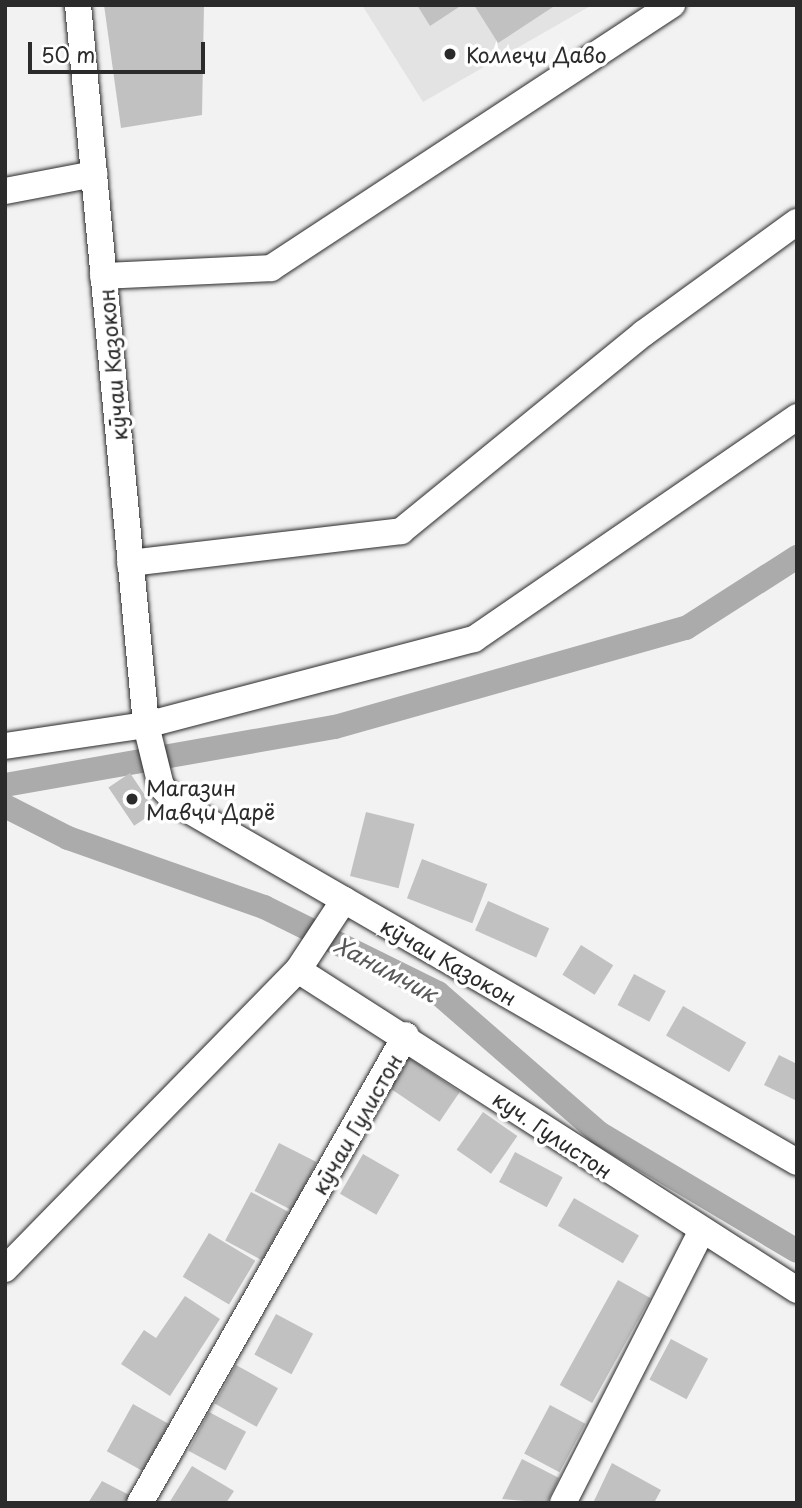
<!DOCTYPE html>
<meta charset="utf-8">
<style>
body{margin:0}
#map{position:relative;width:802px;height:1508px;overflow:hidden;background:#f2f2f2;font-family:"Playpen Sans",sans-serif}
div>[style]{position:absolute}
.built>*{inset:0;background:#e3e3e3}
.canal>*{height:24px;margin:-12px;padding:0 12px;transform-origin:12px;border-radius:12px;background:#ababab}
.building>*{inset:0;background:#c1c1c1;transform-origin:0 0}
.roads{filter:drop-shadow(0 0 2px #2b2b2b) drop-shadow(0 0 2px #2b2b2b)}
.minor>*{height:26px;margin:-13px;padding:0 13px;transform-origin:13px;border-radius:13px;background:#fff}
.dots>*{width:19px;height:19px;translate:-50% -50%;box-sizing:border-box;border:4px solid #fff;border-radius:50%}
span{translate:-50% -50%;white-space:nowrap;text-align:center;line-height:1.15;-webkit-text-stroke:7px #fff;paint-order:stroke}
.poi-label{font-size:21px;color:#2b2b2b}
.left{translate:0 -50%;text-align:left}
.street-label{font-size:21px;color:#2b2b2b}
.water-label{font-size:23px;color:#585858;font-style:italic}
.frame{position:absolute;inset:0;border:7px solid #2b2b2b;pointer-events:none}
.scale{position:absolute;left:28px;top:42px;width:177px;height:32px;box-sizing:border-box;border:4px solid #2b2b2b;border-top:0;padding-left:9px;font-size:21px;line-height:24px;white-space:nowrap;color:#2b2b2b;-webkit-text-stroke:5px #fff;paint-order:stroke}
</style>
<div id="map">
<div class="built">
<div style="clip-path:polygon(362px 5px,592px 5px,423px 102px)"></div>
</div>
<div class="canal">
<div style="left:5px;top:785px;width:335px;rotate:-10deg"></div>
<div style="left:335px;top:727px;width:365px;rotate:-15.8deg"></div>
<div style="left:686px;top:628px;width:132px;rotate:-32.6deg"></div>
<div style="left:5px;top:806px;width:71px;rotate:26.9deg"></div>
<div style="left:68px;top:838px;width:208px;rotate:19.4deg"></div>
<div style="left:264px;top:907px;width:194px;rotate:26.3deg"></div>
<div style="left:438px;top:993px;width:213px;rotate:41deg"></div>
<div style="left:599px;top:1133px;width:230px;rotate:30.8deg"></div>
</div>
<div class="building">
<div style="clip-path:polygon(104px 5px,204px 5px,202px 115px,121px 128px)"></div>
<div style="clip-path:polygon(417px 5px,462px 5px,430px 26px)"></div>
<div style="clip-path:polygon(474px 5px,556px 5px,498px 43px)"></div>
<div style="left:130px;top:773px;width:46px;height:26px;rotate:56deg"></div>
<div style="left:366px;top:812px;width:50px;height:66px;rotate:14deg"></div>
<div style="left:422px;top:859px;width:70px;height:42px;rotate:21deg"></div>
<div style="left:488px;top:901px;width:67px;height:32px;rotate:24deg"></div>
<div style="left:581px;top:945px;width:38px;height:35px;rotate:32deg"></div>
<div style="left:634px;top:974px;width:36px;height:35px;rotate:28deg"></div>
<div style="left:683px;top:1006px;width:73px;height:34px;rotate:30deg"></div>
<div style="left:405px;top:1055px;width:66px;height:36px;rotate:34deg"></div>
<div style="clip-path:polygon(779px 1055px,797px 1064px,797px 1101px,764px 1085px)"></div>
<div style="left:483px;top:1112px;width:42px;height:46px;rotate:35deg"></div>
<div style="left:279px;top:1143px;width:42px;height:54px;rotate:27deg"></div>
<div style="left:515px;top:1152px;width:54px;height:34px;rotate:28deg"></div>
<div style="left:363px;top:1154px;width:42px;height:46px;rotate:30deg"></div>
<div style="left:251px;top:1192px;width:42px;height:55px;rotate:28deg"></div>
<div style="left:574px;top:1198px;width:75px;height:32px;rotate:30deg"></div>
<div style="left:209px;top:1233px;width:54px;height:51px;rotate:31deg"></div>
<div style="left:618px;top:1280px;width:37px;height:120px;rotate:29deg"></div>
<div style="clip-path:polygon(185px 1296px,220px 1319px,170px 1396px,121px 1364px,144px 1330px,156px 1338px)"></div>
<div style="left:276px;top:1314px;width:42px;height:46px;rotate:28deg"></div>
<div style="left:671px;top:1339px;width:42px;height:46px;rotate:28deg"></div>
<div style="left:236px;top:1365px;width:48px;height:44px;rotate:29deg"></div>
<div style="left:133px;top:1404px;width:41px;height:54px;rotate:29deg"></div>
<div style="left:550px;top:1405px;width:40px;height:55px;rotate:28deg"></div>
<div style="left:209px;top:1412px;width:42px;height:44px;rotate:28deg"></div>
<div style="clip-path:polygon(522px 1459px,559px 1478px,547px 1503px,502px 1499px)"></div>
<div style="clip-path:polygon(612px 1463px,661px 1490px,654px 1503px,593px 1503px)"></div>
<div style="clip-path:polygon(192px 1466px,234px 1491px,226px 1503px,169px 1503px)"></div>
<div style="clip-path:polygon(102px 1481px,139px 1500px,88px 1503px)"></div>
</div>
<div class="roads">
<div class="minor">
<div style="left:78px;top:5px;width:723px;rotate:84.6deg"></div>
<div style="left:146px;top:725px;width:63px;rotate:76.2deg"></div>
<div style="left:161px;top:786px;width:25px;rotate:47deg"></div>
<div style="left:178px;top:804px;width:715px;rotate:30.04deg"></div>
<div style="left:5px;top:191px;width:91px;rotate:-10.8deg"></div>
<div style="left:103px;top:276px;width:168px;rotate:-2.7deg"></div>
<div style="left:271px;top:268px;width:480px;rotate:-33.3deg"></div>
<div style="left:130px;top:563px;width:273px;rotate:-6.7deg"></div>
<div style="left:401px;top:531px;width:313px;rotate:-39.2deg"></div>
<div style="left:644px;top:333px;width:189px;rotate:-36deg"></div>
<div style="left:5px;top:746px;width:143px;rotate:-8.5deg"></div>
<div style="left:146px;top:725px;width:339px;rotate:-14.7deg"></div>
<div style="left:474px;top:639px;width:392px;rotate:-34.5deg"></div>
<div style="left:298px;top:970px;width:84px;rotate:-56.7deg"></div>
<div style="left:5px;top:1269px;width:419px;rotate:-45.6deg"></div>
<div style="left:298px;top:970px;width:593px;rotate:32.67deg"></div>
<div style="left:140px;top:1503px;width:538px;rotate:-60.39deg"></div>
<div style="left:563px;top:1503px;width:302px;rotate:-63deg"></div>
</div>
</div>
<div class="dots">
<div style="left:450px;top:54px;background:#2b2b2b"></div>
<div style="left:132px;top:799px;background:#2b2b2b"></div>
</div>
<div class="poi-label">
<span class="left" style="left:466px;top:54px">Коллеҷи Даво</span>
<span class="left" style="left:146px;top:799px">Магазин<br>Мавҷи Дарё</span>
</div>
<div class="street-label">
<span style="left:112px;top:365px;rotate:-95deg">кӯчаи Казокон</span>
<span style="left:449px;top:961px;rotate:30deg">кӯчаи Казокон</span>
<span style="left:356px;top:1124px;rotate:-60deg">кӯчаи Гулистон</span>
<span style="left:553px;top:1134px;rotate:34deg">куч. Гулистон</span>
</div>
<div class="water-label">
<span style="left:386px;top:969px;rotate:28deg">Ханимчик</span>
</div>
<div class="frame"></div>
<div class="scale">50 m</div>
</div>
